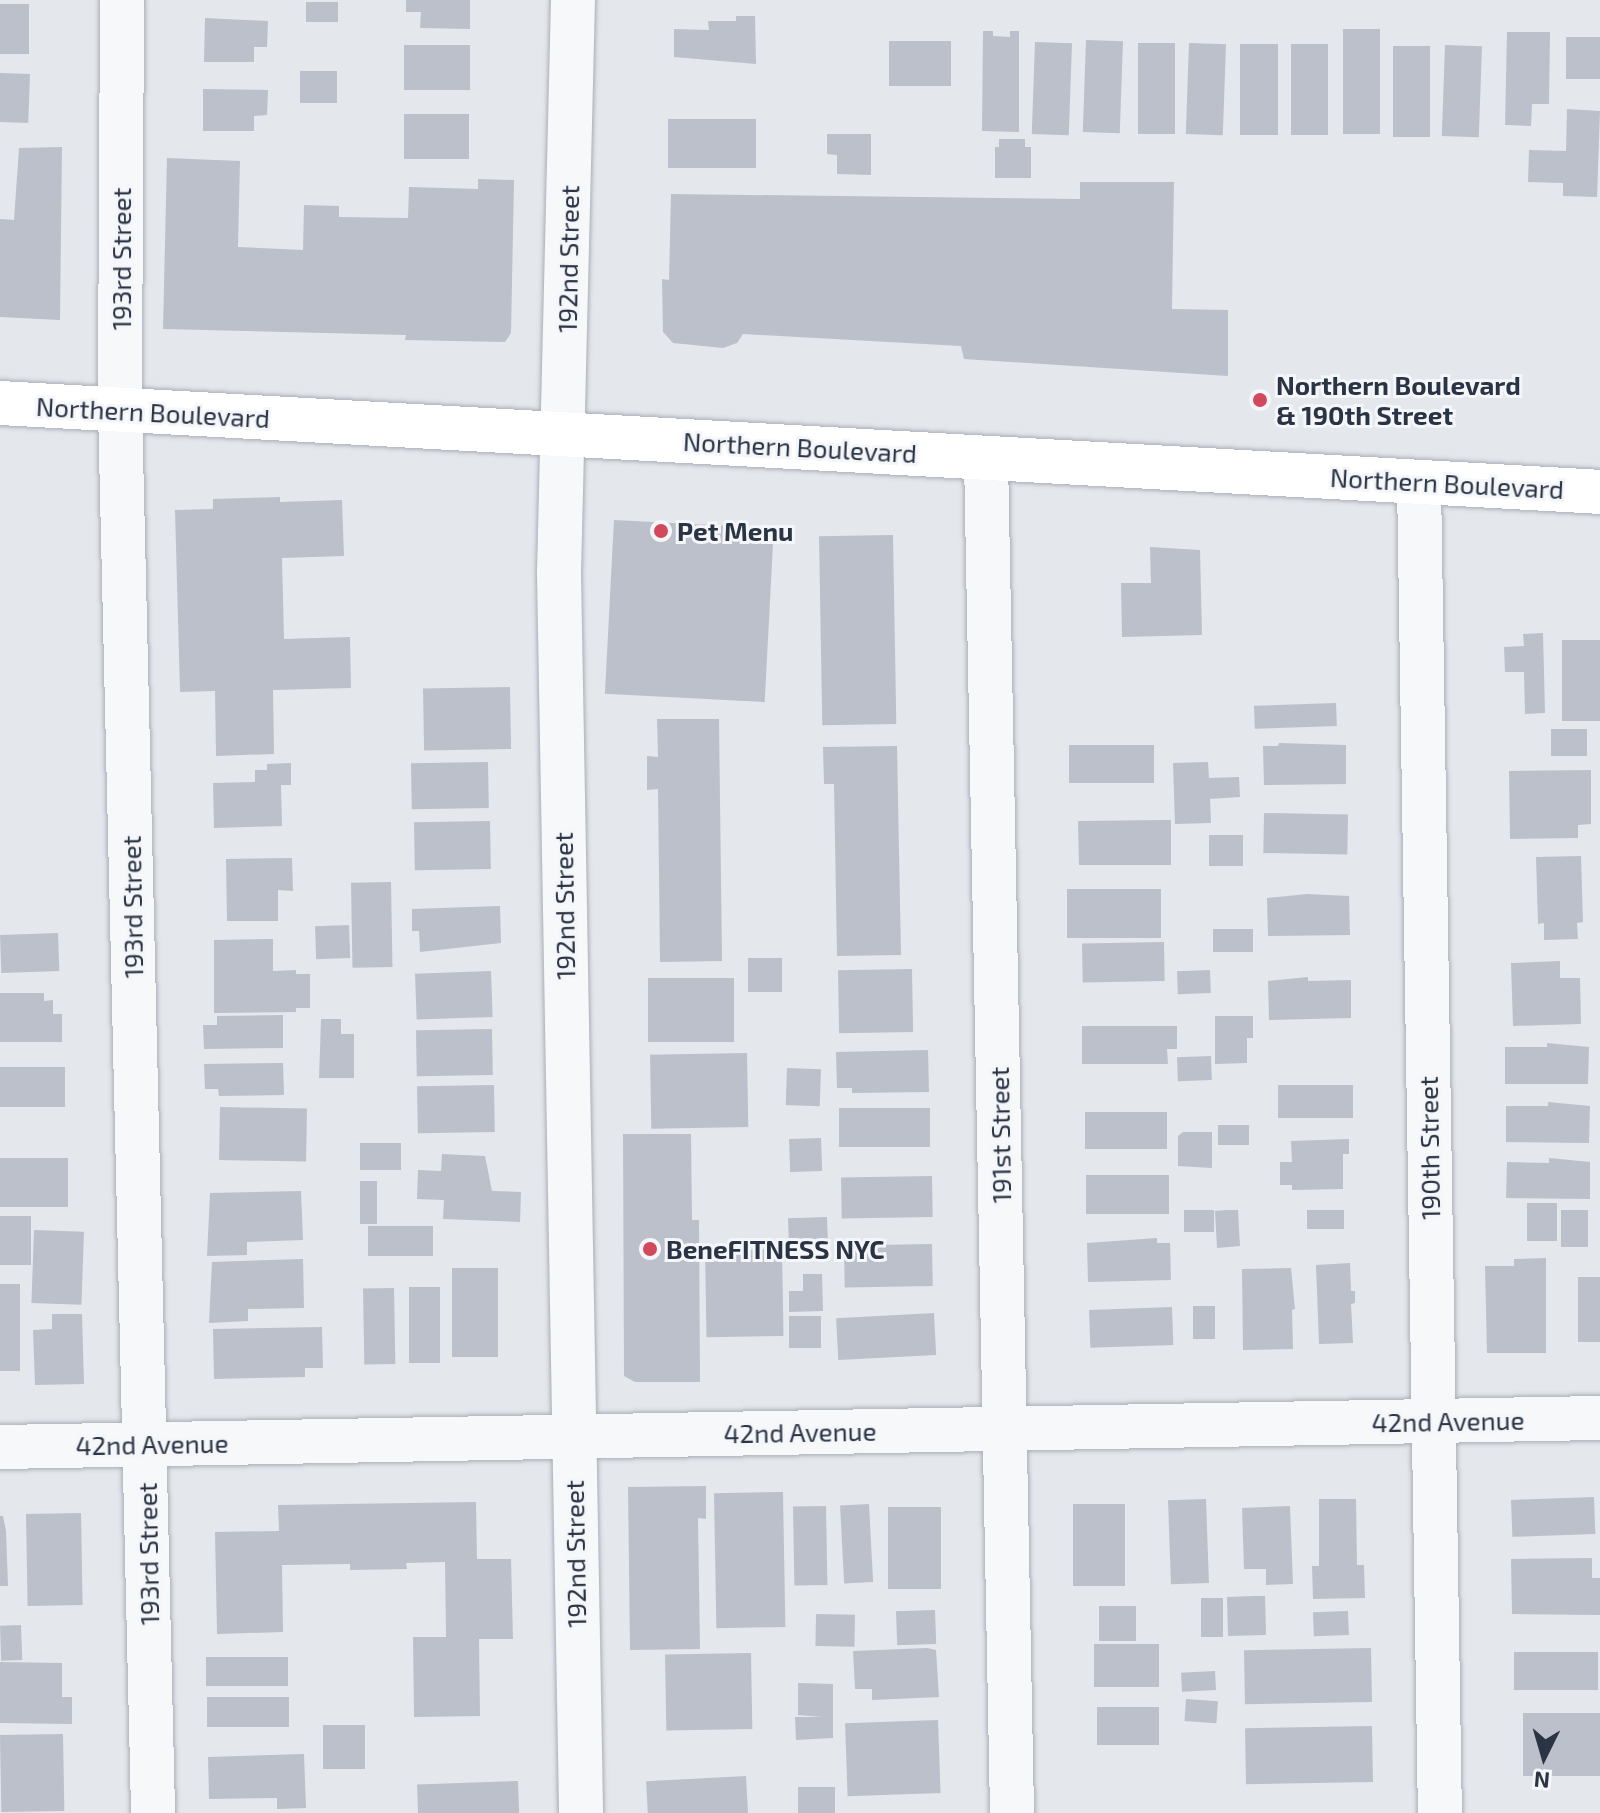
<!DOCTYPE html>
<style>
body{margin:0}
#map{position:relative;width:1600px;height:1813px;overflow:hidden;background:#e4e7ec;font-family:"Exo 2",sans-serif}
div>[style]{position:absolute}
.building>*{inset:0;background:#bbc0ca;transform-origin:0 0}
.roads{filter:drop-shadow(0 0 2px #a9aeb7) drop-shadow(0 0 2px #a9aeb7)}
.minor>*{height:44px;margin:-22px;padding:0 22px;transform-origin:22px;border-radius:22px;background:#f7f8fa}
.major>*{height:44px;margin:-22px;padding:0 22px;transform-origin:22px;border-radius:22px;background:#fff}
.dots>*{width:22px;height:22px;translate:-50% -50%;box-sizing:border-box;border:4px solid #f4f6f9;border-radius:50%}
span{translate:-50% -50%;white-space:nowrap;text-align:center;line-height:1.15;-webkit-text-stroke:6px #f4f6f9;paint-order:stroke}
.street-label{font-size:26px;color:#2b3445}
.poi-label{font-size:26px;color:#2b3445;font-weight:700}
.left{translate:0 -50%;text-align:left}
.north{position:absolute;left:1504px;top:1717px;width:80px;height:80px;-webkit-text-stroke:6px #f4f6f9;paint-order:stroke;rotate:185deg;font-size:22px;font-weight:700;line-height:32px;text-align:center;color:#2b3445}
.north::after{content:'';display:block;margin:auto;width:28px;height:36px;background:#2b3445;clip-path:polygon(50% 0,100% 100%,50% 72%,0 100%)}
</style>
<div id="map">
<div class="building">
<div style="clip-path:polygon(406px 0,470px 0,470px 29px,420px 28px,421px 12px,406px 12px)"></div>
<div style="left:338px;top:2px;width:20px;height:32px;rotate:90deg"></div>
<div style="left:0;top:4px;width:29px;height:50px"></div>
<div style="clip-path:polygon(736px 16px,755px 16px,756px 64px,674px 57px,674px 29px,709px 30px,708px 21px,736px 21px)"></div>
<div style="clip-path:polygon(205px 18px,268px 21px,267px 47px,254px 47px,254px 62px,204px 62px)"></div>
<div style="left:1343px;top:29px;width:37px;height:105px"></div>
<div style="clip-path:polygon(983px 31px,993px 31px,993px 36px,1010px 37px,1010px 31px,1019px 31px,1019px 132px,982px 131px)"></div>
<div style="clip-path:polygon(1507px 32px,1550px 32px,1549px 104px,1532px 104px,1531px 126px,1505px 125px)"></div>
<div style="left:1566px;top:37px;width:34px;height:42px"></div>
<div style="left:1086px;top:40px;width:37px;height:92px;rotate:2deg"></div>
<div style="left:889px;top:41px;width:62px;height:45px"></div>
<div style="left:1035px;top:42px;width:37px;height:92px;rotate:2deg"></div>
<div style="left:1138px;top:43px;width:37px;height:91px"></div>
<div style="left:1189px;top:43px;width:37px;height:91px;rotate:2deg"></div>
<div style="left:1240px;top:44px;width:38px;height:91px"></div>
<div style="left:1291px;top:44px;width:37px;height:91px"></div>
<div style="left:404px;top:45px;width:66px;height:45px"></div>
<div style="left:1445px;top:45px;width:37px;height:91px;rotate:2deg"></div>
<div style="left:1393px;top:46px;width:37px;height:91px"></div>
<div style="left:300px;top:71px;width:37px;height:32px"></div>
<div style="left:0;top:73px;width:30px;height:49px;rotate:2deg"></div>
<div style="clip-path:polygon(203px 89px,268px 90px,267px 115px,254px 116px,254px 131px,203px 131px)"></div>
<div style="clip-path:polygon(1567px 109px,1600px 111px,1597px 197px,1563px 196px,1563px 183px,1528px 182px,1529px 150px,1566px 151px)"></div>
<div style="left:404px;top:114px;width:65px;height:45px"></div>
<div style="left:668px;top:119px;width:88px;height:49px"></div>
<div style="clip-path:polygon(827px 134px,871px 134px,871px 175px,837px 174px,837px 155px,827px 154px)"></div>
<div style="clip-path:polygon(999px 139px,1025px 139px,1025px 147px,1031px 147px,1031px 178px,995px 178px,995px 147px,999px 147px)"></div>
<div style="clip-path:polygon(62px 147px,60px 320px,0 317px,0 219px,14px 220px,19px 148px)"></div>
<div style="clip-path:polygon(167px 158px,240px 161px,238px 247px,303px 250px,304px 205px,339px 206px,339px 217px,408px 218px,409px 187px,478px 189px,478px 179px,514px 180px,511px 333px,505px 342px,405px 340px,406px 335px,163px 329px)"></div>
<div style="clip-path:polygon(1080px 182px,1174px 182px,1172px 309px,1228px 310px,1228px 376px,964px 359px,961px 346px,743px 334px,737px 343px,723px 348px,673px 343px,663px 332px,662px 279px,669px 280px,671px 194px,1080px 199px)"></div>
<div style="clip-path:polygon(280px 497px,280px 502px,342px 500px,344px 556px,282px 558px,284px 639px,350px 637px,351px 688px,273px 690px,274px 754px,216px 756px,215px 691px,180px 692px,175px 510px,213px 509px,213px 499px)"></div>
<div style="left:614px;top:520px;width:160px;height:174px;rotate:3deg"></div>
<div style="left:893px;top:535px;width:189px;height:74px;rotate:89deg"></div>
<div style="clip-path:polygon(1150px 547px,1200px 550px,1202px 635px,1122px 637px,1121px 583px,1151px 583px)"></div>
<div style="clip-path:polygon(1543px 633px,1545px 713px,1525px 714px,1524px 672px,1505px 672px,1504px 647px,1524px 646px,1523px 634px)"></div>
<div style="left:1562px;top:640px;width:38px;height:81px"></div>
<div style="left:510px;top:687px;width:62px;height:87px;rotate:89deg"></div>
<div style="left:1336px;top:703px;width:23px;height:82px;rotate:88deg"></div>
<div style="clip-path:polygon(657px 719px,719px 719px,722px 961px,660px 962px,658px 789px,647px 790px,647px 756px,658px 757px)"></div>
<div style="left:1587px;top:729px;width:27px;height:36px;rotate:90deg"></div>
<div style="clip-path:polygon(1279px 743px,1346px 745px,1346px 784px,1264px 785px,1263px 746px,1278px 746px)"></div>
<div style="left:1069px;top:745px;width:85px;height:38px"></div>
<div style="clip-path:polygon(897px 746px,901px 955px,837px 956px,834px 784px,824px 784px,823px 747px)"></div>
<div style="left:488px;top:762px;width:46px;height:77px;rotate:89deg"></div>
<div style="clip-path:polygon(1208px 762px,1209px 778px,1239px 777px,1240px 797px,1210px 799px,1211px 823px,1175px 824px,1173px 763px)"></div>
<div style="clip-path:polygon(291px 763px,291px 785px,281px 785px,282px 826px,214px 828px,213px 783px,255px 782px,255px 770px,267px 770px,267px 764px)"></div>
<div style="clip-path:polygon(1591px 770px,1591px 824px,1578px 825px,1578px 838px,1510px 839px,1509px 771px)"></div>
<div style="left:1264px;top:813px;width:84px;height:40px;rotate:1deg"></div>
<div style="clip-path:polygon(1164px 820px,1171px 820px,1171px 865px,1079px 865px,1078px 821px)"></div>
<div style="left:490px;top:821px;width:48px;height:76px;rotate:89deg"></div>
<div style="left:1243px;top:835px;width:31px;height:34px;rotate:90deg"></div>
<div style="clip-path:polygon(1581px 856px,1583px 922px,1577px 923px,1578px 939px,1544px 940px,1544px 923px,1538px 924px,1536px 857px)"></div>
<div style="clip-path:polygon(292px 858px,293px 891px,278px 890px,278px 921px,227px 921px,226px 859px)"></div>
<div style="left:391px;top:882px;width:85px;height:40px;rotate:89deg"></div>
<div style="left:1067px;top:889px;width:94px;height:49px"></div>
<div style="clip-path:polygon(1307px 894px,1349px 896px,1350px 935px,1268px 936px,1267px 898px)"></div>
<div style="clip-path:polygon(500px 906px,501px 943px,420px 952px,419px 931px,412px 931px,412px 909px)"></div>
<div style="left:349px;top:925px;width:33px;height:34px;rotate:88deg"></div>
<div style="left:1253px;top:929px;width:23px;height:40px;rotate:90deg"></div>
<div style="left:58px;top:933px;width:38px;height:58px;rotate:88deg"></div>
<div style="clip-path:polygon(273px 939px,273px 971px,296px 970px,296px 974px,310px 974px,310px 1008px,296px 1008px,296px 1012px,214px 1013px,214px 940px)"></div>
<div style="left:1164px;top:942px;width:39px;height:82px;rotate:89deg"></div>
<div style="left:748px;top:958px;width:34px;height:34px"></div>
<div style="clip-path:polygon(1560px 961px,1560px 978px,1580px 978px,1581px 1024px,1513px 1026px,1511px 963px)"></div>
<div style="left:912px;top:969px;width:63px;height:74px;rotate:89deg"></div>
<div style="left:1210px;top:970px;width:23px;height:33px;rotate:88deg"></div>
<div style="left:491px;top:971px;width:46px;height:76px;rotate:88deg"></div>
<div style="clip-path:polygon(1308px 977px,1308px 981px,1351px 980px,1351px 1018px,1269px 1020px,1268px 981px)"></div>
<div style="left:734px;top:978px;width:64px;height:86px;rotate:90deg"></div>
<div style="clip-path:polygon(0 993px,44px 993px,44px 1001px,53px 1000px,53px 1014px,62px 1014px,62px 1042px,0 1042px)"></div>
<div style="clip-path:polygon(283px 1015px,283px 1048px,204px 1049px,203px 1025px,217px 1025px,217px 1016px)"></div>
<div style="clip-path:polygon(1215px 1016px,1253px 1016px,1253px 1038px,1247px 1038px,1247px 1063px,1215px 1064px)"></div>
<div style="clip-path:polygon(321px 1019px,341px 1019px,341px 1034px,354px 1034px,354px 1078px,319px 1078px)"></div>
<div style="clip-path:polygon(1082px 1026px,1177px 1026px,1177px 1049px,1167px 1049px,1168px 1064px,1082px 1064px)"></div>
<div style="left:492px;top:1029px;width:46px;height:76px;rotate:89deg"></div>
<div style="clip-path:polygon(1547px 1043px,1589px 1047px,1588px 1084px,1505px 1084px,1505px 1047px,1547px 1047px)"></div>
<div style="clip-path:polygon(928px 1050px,929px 1092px,852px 1093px,852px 1088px,837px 1088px,836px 1052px)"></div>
<div style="left:747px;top:1053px;width:74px;height:97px;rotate:89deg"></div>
<div style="left:1211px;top:1056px;width:24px;height:34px;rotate:88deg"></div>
<div style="clip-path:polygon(283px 1063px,284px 1095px,219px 1096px,218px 1089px,205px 1089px,204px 1064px)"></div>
<div style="left:0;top:1067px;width:65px;height:40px"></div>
<div style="left:787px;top:1068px;width:34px;height:37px;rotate:2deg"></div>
<div style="left:494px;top:1085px;width:47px;height:77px;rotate:89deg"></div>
<div style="left:1278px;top:1085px;width:75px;height:33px"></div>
<div style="clip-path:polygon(1548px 1102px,1590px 1106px,1589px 1143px,1506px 1142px,1506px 1106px,1548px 1106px)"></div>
<div style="left:220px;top:1107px;width:87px;height:53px;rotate:1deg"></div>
<div style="left:930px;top:1108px;width:39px;height:91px;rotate:90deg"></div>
<div style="left:1167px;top:1112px;width:37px;height:82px;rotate:90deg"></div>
<div style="left:1218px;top:1125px;width:31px;height:20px"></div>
<div style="clip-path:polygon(1183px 1132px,1212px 1132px,1212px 1168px,1178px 1166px,1178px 1136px)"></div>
<div style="clip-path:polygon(623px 1134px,691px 1134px,692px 1220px,699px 1220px,700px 1382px,635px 1382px,624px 1376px)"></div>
<div style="left:821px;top:1138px;width:33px;height:32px;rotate:88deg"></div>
<div style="clip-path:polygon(1349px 1139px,1349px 1154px,1343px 1154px,1343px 1189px,1292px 1190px,1292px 1185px,1280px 1185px,1280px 1162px,1292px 1162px,1291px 1141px)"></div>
<div style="left:360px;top:1143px;width:41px;height:27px"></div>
<div style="clip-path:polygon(442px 1154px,485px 1156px,492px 1191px,521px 1192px,520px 1222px,443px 1219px,444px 1200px,417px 1199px,418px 1170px,441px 1171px)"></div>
<div style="left:0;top:1158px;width:68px;height:49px"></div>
<div style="clip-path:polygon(1549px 1158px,1590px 1162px,1590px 1199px,1506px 1198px,1507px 1162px,1549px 1163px)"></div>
<div style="left:1169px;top:1175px;width:39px;height:83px;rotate:90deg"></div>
<div style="left:932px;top:1176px;width:41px;height:91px;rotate:89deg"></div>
<div style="left:360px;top:1181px;width:17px;height:43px"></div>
<div style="clip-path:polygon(301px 1191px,303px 1240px,247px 1242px,247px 1255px,207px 1256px,210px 1193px)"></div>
<div style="left:1557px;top:1203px;width:38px;height:30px;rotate:90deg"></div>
<div style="left:1184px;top:1210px;width:30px;height:22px"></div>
<div style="clip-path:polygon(1227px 1210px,1238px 1210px,1240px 1246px,1217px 1248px,1215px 1211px)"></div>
<div style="left:1307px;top:1210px;width:37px;height:19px"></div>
<div style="left:1561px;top:1210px;width:27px;height:37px"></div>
<div style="left:0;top:1216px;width:31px;height:49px"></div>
<div style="left:827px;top:1217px;width:23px;height:39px;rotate:88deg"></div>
<div style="left:368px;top:1226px;width:65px;height:30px"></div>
<div style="left:34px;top:1230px;width:50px;height:73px;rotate:2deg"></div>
<div style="clip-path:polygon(1157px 1238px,1157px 1243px,1170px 1243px,1171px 1280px,1088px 1282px,1087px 1243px)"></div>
<div style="left:932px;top:1244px;width:42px;height:88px;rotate:89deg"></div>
<div style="left:782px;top:1249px;width:87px;height:77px;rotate:89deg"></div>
<div style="clip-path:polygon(1546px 1258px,1546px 1353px,1487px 1353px,1485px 1266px,1514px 1266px,1514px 1259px)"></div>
<div style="clip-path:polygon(303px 1259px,304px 1308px,248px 1309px,248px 1321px,209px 1323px,212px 1262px)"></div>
<div style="clip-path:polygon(1350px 1263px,1351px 1291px,1355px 1291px,1355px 1303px,1351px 1304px,1353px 1343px,1319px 1344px,1316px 1265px)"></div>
<div style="left:452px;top:1268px;width:46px;height:89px"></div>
<div style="clip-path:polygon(1291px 1268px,1295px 1309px,1292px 1310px,1293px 1349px,1243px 1350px,1242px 1269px)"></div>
<div style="clip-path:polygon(803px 1274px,822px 1274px,823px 1311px,789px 1312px,789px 1291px,803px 1291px)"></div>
<div style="left:1578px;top:1277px;width:22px;height:65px"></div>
<div style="left:20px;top:1284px;width:87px;height:20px;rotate:90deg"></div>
<div style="left:409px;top:1287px;width:31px;height:76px"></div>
<div style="left:394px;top:1288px;width:76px;height:31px;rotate:89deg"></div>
<div style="left:1215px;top:1306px;width:33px;height:22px;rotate:90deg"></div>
<div style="left:1172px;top:1307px;width:38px;height:83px;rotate:88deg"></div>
<div style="left:934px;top:1313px;width:42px;height:98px;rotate:87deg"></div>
<div style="clip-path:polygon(52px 1314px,82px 1314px,84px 1384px,35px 1385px,33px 1330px,52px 1329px)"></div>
<div style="left:821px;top:1316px;width:32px;height:32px;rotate:90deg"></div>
<div style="clip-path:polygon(322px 1327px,323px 1368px,305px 1368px,305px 1377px,214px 1379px,213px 1329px)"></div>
<div style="clip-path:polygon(706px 1486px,706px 1519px,698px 1518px,700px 1649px,630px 1650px,628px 1487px)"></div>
<div style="left:783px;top:1492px;width:135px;height:69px;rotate:89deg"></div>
<div style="left:1594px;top:1497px;width:37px;height:83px;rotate:88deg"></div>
<div style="left:1206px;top:1499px;width:84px;height:38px;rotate:88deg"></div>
<div style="clip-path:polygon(1319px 1499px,1356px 1499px,1357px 1565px,1364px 1565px,1365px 1598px,1313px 1599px,1312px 1566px,1319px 1566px)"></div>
<div style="clip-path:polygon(476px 1502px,477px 1559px,511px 1559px,513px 1639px,479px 1639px,480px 1716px,414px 1717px,413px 1637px,446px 1637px,445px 1562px,406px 1563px,407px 1569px,350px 1570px,350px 1564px,282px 1565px,283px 1632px,217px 1634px,215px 1532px,279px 1531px,278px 1505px)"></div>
<div style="left:869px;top:1504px;width:78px;height:29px;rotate:87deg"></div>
<div style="left:1073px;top:1504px;width:52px;height:82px"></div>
<div style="left:826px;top:1506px;width:79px;height:33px;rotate:89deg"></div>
<div style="clip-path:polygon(1290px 1506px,1293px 1584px,1266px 1585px,1266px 1569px,1244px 1569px,1242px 1508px)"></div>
<div style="left:888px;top:1507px;width:53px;height:82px"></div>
<div style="left:81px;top:1513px;width:92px;height:55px;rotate:89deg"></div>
<div style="clip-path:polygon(0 1516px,3px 1516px,6px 1531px,8px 1586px,0 1586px)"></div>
<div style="clip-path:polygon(1592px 1558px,1592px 1578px,1600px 1578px,1600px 1615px,1512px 1614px,1511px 1559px)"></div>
<div style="clip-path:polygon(1254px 1596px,1265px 1596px,1266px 1635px,1228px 1636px,1227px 1597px)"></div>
<div style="left:1201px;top:1598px;width:22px;height:39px"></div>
<div style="left:1099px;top:1606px;width:37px;height:35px"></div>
<div style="left:935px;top:1610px;width:34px;height:39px;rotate:88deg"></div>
<div style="left:1348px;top:1611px;width:24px;height:35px;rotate:88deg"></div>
<div style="left:816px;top:1614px;width:39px;height:32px;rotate:1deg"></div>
<div style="left:21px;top:1625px;width:35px;height:21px;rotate:88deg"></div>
<div style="left:1159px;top:1644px;width:43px;height:65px;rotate:90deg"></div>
<div style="clip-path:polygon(927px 1648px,936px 1650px,939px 1697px,872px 1700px,872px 1689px,855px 1689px,853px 1651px)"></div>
<div style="left:1371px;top:1648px;width:54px;height:127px;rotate:89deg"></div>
<div style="left:1598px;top:1652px;width:38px;height:84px;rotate:90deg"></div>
<div style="left:751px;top:1653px;width:76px;height:86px;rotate:89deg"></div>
<div style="left:288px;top:1657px;width:29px;height:82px;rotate:90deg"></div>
<div style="clip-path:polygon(0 1662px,62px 1663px,62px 1697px,72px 1697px,72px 1724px,0 1723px)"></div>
<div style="left:1215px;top:1671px;width:19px;height:34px;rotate:87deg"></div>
<div style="clip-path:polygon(798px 1683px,833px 1684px,833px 1738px,796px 1740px,795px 1717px,822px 1717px,798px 1715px)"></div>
<div style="left:207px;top:1697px;width:82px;height:30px"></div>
<div style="left:1186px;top:1699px;width:32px;height:22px;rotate:4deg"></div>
<div style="left:1159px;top:1707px;width:38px;height:62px;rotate:90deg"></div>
<div style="left:1600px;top:1713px;width:63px;height:77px;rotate:90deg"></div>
<div style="left:938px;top:1720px;width:73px;height:93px;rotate:88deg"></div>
<div style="left:323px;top:1725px;width:42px;height:44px"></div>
<div style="left:1372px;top:1726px;width:56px;height:127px;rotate:89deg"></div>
<div style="left:63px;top:1734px;width:77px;height:63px;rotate:89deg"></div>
<div style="clip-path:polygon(304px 1754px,306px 1808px,277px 1809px,277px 1798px,209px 1799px,208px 1757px)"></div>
<div style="left:746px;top:1776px;width:37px;height:100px;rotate:87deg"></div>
<div style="left:518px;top:1781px;width:32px;height:101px;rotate:88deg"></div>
<div style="left:835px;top:1787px;width:26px;height:37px;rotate:90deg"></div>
</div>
<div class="roads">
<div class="minor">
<div style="left:122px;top:0;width:410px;rotate:90.3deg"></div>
<div style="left:120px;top:410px;width:1403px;rotate:88.65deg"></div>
<div style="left:573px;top:0;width:573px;rotate:91.4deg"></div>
<div style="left:559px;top:573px;width:1240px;rotate:88.98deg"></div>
<div style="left:986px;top:458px;width:1355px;rotate:88.9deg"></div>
<div style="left:1419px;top:482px;width:1331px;rotate:89.1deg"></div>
<div style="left:0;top:1447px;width:1600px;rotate:-1.04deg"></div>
</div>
<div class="major">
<div style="left:0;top:403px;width:1602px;rotate:3.18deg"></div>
</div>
</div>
<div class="dots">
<div style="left:1260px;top:400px;background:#d1495b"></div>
<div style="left:661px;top:531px;background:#d1495b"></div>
<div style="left:650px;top:1249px;background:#d1495b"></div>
</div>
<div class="street-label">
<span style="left:121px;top:259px;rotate:-90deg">193rd Street</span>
<span style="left:568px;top:259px;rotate:-89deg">192nd Street</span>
<span style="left:153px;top:412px;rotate:3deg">Northern Boulevard</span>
<span style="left:800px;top:447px;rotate:3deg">Northern Boulevard</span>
<span style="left:1447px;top:483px;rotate:3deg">Northern Boulevard</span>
<span style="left:564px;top:906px;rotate:-91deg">192nd Street</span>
<span style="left:132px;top:907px;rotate:-91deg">193rd Street</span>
<span style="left:1000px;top:1135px;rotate:-91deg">191st Street</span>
<span style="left:1429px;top:1148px;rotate:-91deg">190th Street</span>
<span style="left:1448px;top:1421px;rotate:-1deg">42nd Avenue</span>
<span style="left:800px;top:1432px;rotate:-1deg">42nd Avenue</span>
<span style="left:152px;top:1444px;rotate:-1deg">42nd Avenue</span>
<span style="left:148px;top:1554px;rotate:-91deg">193rd Street</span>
<span style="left:575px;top:1554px;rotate:-91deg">192nd Street</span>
</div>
<div class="poi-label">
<span class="left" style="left:1276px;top:400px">Northern Boulevard<br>&amp; 190th Street</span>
<span class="left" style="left:677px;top:531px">Pet Menu</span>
<span class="left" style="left:666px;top:1249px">BeneFITNESS NYC</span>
</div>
<div class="north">N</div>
</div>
